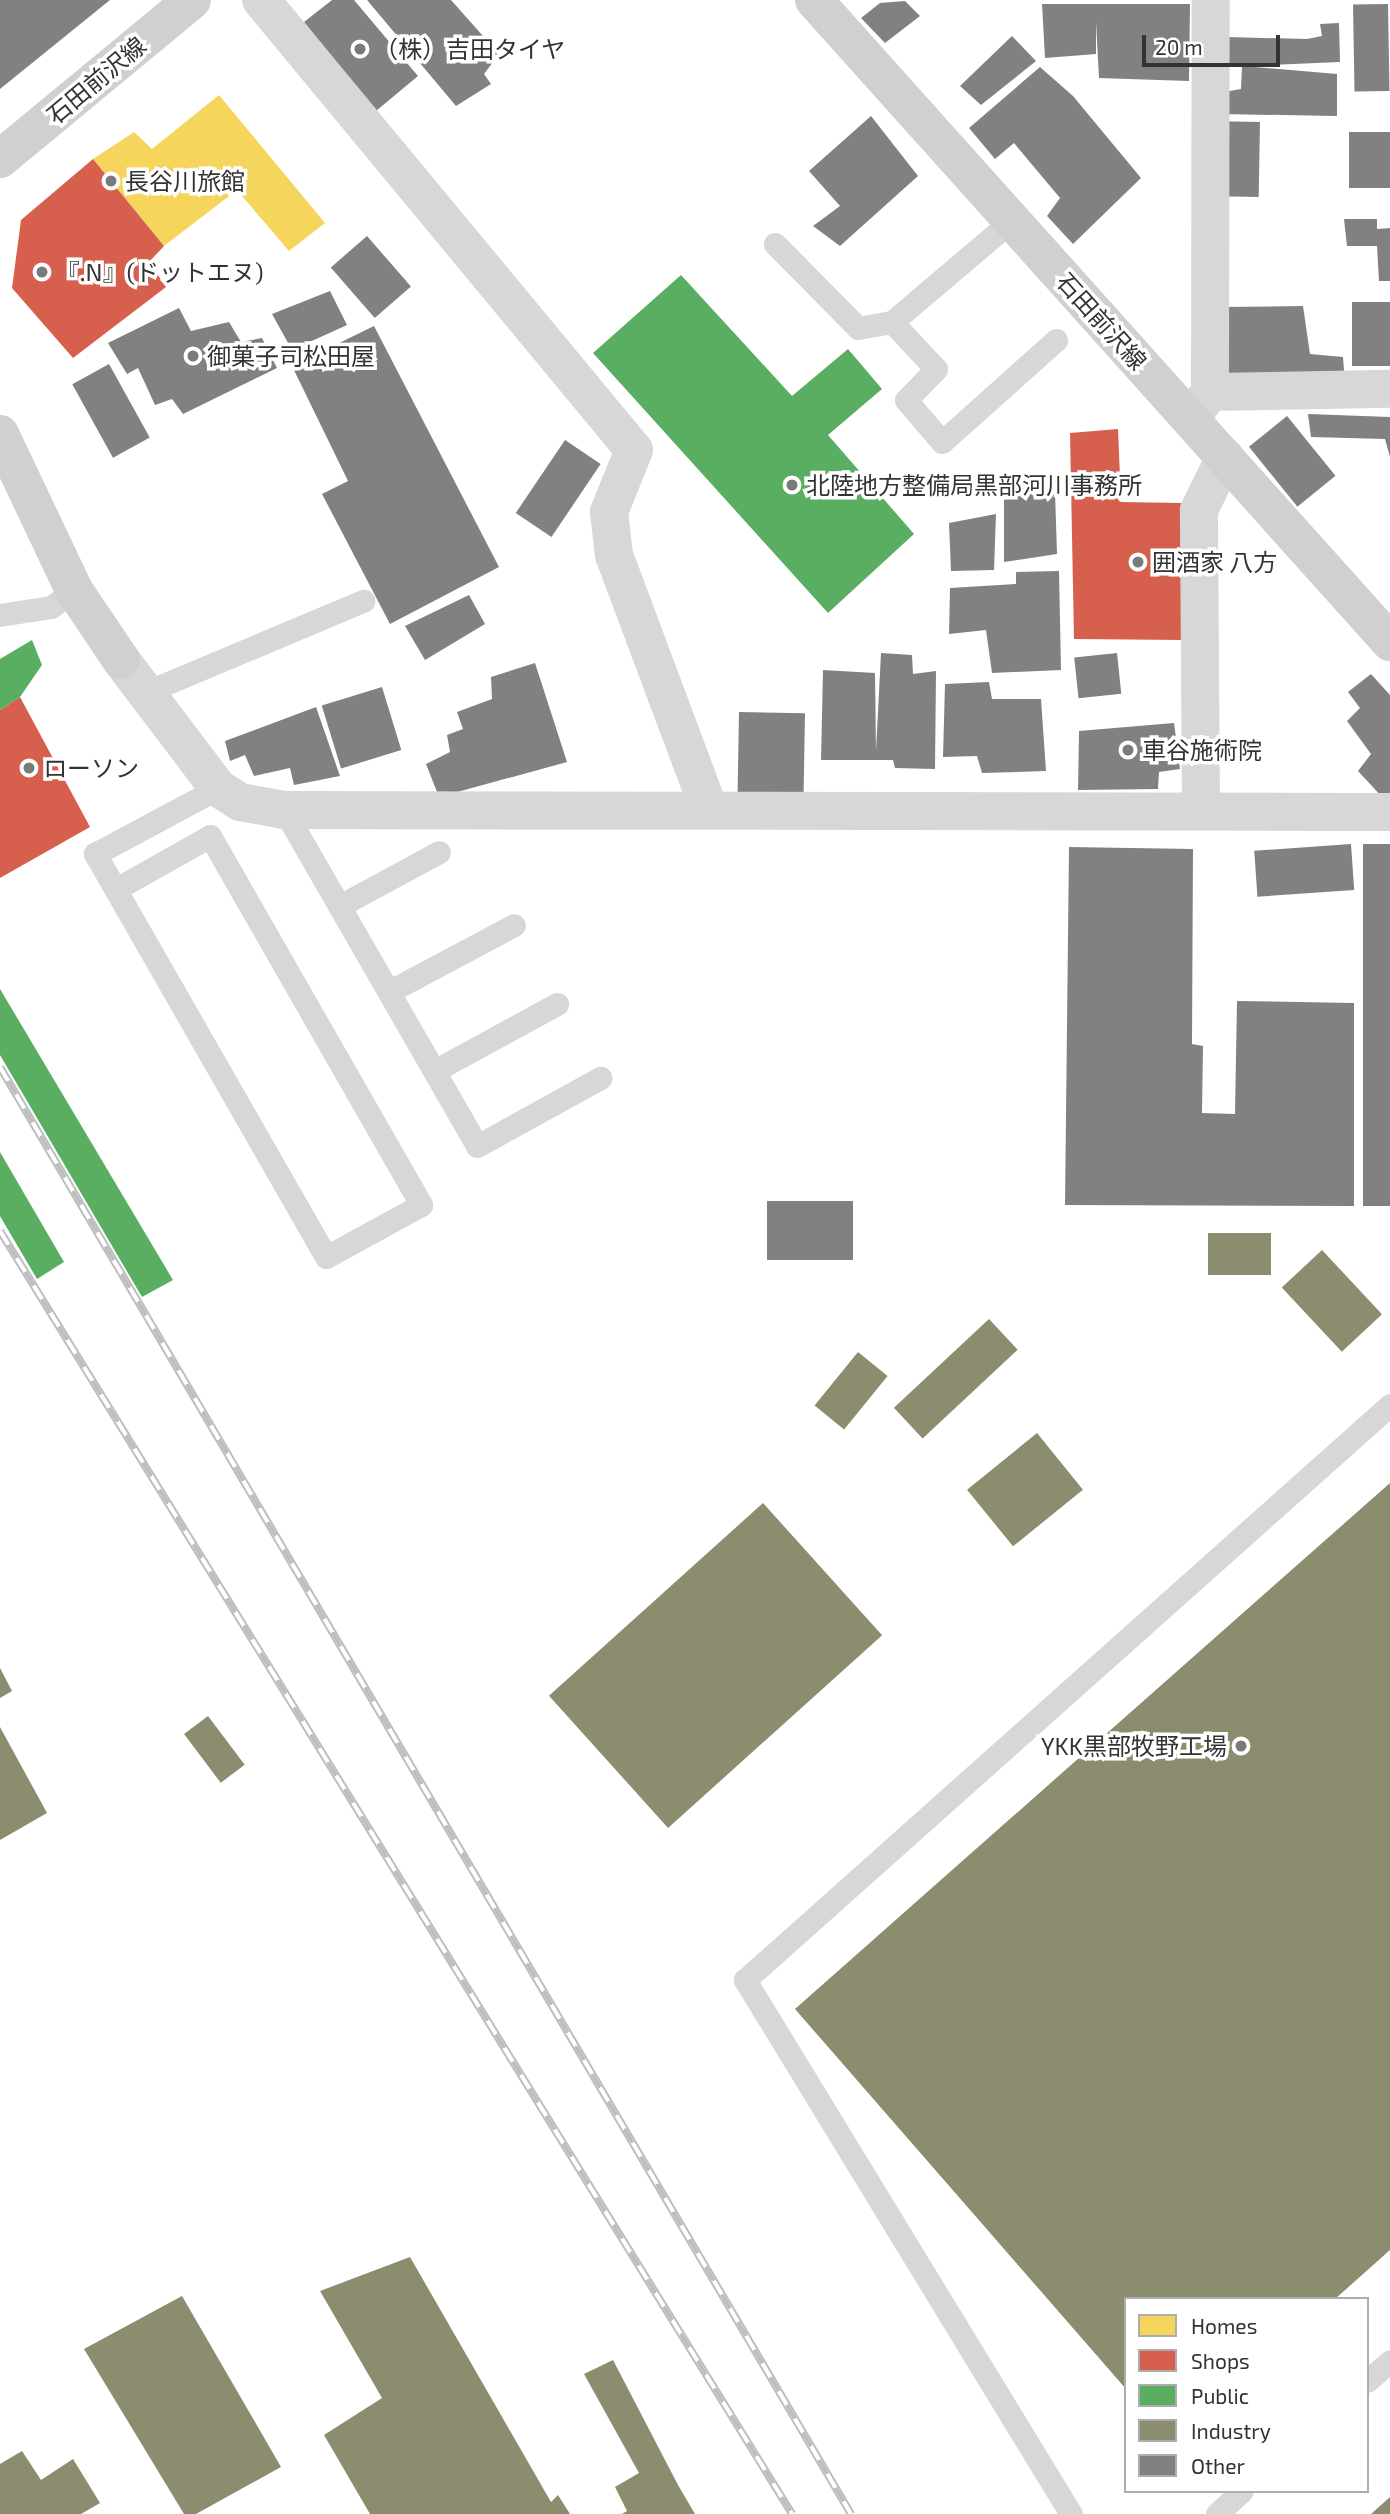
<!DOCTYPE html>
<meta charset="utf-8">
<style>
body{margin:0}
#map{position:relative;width:1390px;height:2514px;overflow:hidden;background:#fff;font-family:"Exo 2","Noto Sans JP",sans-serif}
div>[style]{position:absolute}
.homes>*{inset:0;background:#f6d55c}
.shops>*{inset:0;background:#d6604d}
.public>*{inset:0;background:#5aae61}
.industry>*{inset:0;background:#8c8c6e;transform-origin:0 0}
.building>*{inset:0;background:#818181;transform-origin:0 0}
.lane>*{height:23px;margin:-11.5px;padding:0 11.5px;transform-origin:11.5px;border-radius:11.5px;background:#d7d7d7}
.street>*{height:38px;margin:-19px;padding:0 19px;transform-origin:19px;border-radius:19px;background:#d7d7d7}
.secondary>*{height:38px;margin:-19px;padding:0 19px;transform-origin:19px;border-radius:19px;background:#d0d0d0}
.rail>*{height:8px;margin-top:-4px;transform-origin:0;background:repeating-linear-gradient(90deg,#fff 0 16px,#bebebe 0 32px);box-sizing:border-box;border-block:2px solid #bebebe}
.dots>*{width:19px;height:19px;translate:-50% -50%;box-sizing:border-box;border:4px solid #fff;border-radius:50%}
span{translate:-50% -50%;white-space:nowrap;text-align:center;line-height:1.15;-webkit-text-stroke:7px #fff;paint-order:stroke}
.poi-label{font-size:24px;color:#333}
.left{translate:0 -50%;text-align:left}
.right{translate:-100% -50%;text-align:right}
.street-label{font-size:24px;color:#333}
.legend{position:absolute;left:1124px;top:2297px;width:245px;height:196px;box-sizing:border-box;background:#fff;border:2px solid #adadad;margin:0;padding:9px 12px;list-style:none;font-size:21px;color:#333}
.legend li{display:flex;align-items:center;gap:14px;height:35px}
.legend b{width:35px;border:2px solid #adadad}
.scale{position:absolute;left:1142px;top:35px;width:138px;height:32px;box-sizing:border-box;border:4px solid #333;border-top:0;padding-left:9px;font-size:21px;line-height:24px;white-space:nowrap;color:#333;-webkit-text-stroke:5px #fff;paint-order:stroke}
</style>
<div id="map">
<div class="homes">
<div style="clip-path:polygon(219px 95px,325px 223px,289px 251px,237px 190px,164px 246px,93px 159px,134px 132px,152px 149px)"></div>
</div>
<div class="shops">
<div style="clip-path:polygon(93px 159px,164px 246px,149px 262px,166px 287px,73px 358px,12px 288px,21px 220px)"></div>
<div style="clip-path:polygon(1118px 429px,1121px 502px,1183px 503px,1184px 640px,1074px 639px,1070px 433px)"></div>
<div style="clip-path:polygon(20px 697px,90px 827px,0 878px,0 710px)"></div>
</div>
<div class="public">
<div style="clip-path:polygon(681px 275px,792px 396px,848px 349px,882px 389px,828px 435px,914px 534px,828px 613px,593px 353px)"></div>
<div style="clip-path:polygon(32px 640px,42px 665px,20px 697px,0 710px,0 659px)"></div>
<div style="clip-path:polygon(0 989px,173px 1280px,142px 1297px,0 1055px)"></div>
<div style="clip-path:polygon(0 1152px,64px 1262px,37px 1279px,0 1216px)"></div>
</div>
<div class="industry">
<div style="left:1271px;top:1233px;width:42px;height:63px;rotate:90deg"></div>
<div style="left:1322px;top:1250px;width:88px;height:55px;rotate:47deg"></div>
<div style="left:989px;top:1319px;width:42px;height:130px;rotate:47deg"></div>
<div style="left:858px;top:1352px;width:38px;height:69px;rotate:39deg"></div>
<div style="left:1037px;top:1433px;width:73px;height:90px;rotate:51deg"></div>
<div style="clip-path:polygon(1390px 1483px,1390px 2250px,1335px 2299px,1126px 2299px,1126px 2389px,795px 2009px)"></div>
<div style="left:763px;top:1503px;width:178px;height:288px;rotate:48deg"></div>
<div style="clip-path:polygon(0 1668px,12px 1691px,0 1698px)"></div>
<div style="left:208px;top:1716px;width:61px;height:30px;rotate:53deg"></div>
<div style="clip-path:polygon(0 1727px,47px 1813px,0 1840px)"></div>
<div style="clip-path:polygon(410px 2257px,551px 2502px,558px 2495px,570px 2514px,370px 2514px,324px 2435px,382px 2398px,320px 2291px)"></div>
<div style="clip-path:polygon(182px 2296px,281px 2467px,196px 2514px,184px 2514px,84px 2349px)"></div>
<div style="clip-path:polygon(613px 2360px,678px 2485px,695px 2514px,622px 2514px,627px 2511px,615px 2487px,639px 2473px,584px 2374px)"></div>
<div style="clip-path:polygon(22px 2451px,41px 2480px,73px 2459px,100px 2503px,81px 2514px,0 2514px,0 2464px)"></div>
<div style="clip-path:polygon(1390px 2497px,1390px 2514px,1371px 2514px)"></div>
</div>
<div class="building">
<div style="clip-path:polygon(0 0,110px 0,0 89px)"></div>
<div style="clip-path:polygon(332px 0,354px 0,418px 76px,376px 111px,304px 22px)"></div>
<div style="clip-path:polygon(367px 0,451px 0,499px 54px,484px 74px,491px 84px,456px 106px)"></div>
<div style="clip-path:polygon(905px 1px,920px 16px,885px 43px,861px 18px,880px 3px)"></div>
<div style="clip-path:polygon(1042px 4px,1190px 4px,1189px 81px,1099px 78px,1096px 22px,1096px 54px,1045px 58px)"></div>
<div style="left:1388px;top:4px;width:87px;height:35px;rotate:89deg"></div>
<div style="clip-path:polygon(1339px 23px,1340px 62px,1227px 67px,1226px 37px,1307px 39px,1322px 36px,1320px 24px)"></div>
<div style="clip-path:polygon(1012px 36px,1036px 61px,981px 105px,960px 86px)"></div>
<div style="clip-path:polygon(1242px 66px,1337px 74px,1337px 116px,1219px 114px,1218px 93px,1241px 89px)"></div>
<div style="clip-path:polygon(1040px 67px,1073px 96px,1141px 178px,1073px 244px,1047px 216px,1060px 198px,1014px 143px,995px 159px,969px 128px)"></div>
<div style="clip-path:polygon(871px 116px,918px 176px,840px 246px,813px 226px,840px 206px,809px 171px)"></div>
<div style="left:1260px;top:122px;width:75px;height:39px;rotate:91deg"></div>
<div style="left:1390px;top:132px;width:56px;height:41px;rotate:90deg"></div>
<div style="clip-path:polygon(1344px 219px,1377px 219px,1377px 229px,1390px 228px,1390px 281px,1379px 281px,1377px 246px,1347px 246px)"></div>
<div style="left:367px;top:236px;width:67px;height:48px;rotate:49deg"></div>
<div style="clip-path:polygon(330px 291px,347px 325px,292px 350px,272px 314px)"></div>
<div style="left:1390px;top:302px;width:64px;height:38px;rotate:90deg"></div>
<div style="clip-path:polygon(1303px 306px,1310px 354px,1343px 357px,1345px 383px,1229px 383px,1223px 307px)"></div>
<div style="clip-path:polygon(179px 308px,191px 331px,229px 322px,241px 342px,262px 338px,277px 368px,183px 414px,172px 399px,155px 405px,138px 368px,127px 374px,108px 343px)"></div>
<div style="clip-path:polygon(374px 326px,499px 567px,390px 624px,322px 494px,348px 481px,292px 366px)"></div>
<div style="left:109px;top:364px;width:84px;height:42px;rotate:61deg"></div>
<div style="clip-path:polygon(1308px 414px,1390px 417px,1390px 457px,1385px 439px,1311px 437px)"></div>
<div style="left:1287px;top:416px;width:77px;height:49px;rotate:51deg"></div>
<div style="left:565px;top:440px;width:43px;height:88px;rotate:34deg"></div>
<div style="clip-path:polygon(1055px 492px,1057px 554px,1004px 562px,1004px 495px)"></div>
<div style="clip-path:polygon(996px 514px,994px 570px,951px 571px,949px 523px)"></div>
<div style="clip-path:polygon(1059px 571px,1061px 670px,992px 673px,986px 630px,949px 634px,950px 588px,1016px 584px,1016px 572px)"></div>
<div style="clip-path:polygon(469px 595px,485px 624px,425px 660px,405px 626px)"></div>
<div style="clip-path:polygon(881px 653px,912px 655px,913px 674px,936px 671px,935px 769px,895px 768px,893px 760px,821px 760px,823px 670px,875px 673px,876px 751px)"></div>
<div style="left:1117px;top:653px;width:41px;height:43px;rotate:84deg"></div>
<div style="clip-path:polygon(535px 663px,567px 762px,439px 797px,426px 764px,450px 752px,447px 735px,463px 729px,457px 712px,492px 699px,491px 677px)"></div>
<div style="clip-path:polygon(1371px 674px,1390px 695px,1390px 795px,1384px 799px,1358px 771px,1371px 754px,1347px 721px,1360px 708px,1348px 692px)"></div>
<div style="clip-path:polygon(989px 682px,992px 699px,1041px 699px,1046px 771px,982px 773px,977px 756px,943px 757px,945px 684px)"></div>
<div style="left:382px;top:687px;width:66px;height:63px;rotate:73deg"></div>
<div style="clip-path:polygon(316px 707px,340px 776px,294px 785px,290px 768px,254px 776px,245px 755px,230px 761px,225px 741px)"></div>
<div style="left:739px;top:712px;width:66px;height:81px;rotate:1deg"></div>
<div style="clip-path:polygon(1174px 723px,1180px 769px,1159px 772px,1158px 789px,1078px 790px,1079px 731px)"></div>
<div style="left:1351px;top:844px;width:46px;height:97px;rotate:86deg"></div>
<div style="left:1363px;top:844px;width:27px;height:362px"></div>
<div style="clip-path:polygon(1069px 847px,1193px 849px,1192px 1044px,1203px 1046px,1202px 1113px,1235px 1114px,1237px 1001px,1354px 1003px,1354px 1206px,1065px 1205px)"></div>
<div style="left:767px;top:1201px;width:86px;height:59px"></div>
</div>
<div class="lane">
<div style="left:1011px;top:221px;width:156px;rotate:139.7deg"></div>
<div style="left:892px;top:322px;width:64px;rotate:46.9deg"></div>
<div style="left:936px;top:369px;width:43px;rotate:134.1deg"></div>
<div style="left:906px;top:400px;width:55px;rotate:49.4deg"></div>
<div style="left:942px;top:442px;width:153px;rotate:-41.8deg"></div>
<div style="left:775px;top:244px;width:118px;rotate:45.3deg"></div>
<div style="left:858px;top:328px;width:35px;rotate:-10deg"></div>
<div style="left:0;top:615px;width:52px;rotate:-8.9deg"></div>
<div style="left:51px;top:607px;width:29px;rotate:-36deg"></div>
<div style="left:144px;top:693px;width:238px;rotate:-22.8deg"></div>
<div style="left:284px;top:810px;width:387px;rotate:60.1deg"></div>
<div style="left:477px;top:1146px;width:141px;rotate:-28.9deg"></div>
<div style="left:116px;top:889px;width:108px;rotate:-29.4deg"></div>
<div style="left:210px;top:836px;width:425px;rotate:60.2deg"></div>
<div style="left:421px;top:1205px;width:108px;rotate:151.3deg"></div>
<div style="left:326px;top:1257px;width:465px;rotate:-119.8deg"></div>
<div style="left:95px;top:854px;width:140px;rotate:-28.2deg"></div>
<div style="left:343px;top:904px;width:109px;rotate:-28.4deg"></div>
<div style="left:392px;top:990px;width:138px;rotate:-28deg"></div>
<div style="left:436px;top:1070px;width:138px;rotate:-28.6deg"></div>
<div style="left:1367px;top:2381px;width:30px;rotate:-41deg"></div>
<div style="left:1071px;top:2514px;width:626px;rotate:-121.4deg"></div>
<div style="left:745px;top:1980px;width:864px;rotate:-41.72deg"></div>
<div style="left:1217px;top:2514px;width:34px;rotate:-43deg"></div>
</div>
<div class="street">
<div style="left:261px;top:0;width:584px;rotate:50.35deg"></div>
<div style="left:634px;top:450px;width:67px;rotate:112deg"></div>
<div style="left:609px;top:512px;width:43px;rotate:83.4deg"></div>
<div style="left:614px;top:555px;width:271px;rotate:69.5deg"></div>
<div style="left:1210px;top:392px;width:180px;rotate:-1deg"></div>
<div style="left:1191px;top:418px;width:32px;rotate:-54deg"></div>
<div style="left:1210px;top:392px;width:392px;rotate:-89.9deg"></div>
<div style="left:121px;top:660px;width:161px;rotate:52.8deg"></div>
<div style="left:218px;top:788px;width:26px;rotate:32deg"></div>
<div style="left:240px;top:802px;width:45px;rotate:10.3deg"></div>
<div style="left:284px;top:810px;width:1106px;rotate:0.1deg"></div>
<div style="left:1201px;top:810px;width:300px;rotate:-90.4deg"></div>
<div style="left:1199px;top:510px;width:59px;rotate:-63.9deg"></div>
</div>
<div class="secondary">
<div style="left:814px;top:0;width:863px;rotate:48.1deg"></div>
<div style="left:0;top:159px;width:249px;rotate:-39.6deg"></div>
<div style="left:0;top:434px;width:173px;rotate:64.6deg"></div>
<div style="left:74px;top:590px;width:84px;rotate:56.1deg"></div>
</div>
<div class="rail">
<div style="left:0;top:1067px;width:1679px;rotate:59.54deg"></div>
<div style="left:0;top:1231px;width:1508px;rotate:58.31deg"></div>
</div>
<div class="dots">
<div style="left:360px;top:49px;background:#7a7a7a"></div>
<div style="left:111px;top:181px;background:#7a7a7a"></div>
<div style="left:42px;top:272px;background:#7a7a7a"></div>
<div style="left:193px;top:356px;background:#7a7a7a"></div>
<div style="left:792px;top:485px;background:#7a7a7a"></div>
<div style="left:1138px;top:562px;background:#7a7a7a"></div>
<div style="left:1128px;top:750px;background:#7a7a7a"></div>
<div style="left:29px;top:768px;background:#7a7a7a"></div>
<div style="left:1241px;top:1746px;background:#7a7a7a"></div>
</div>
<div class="poi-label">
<span class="left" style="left:374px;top:49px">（株）吉田タイヤ</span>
<span class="left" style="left:125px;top:181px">長谷川旅館</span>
<span class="left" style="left:56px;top:272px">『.N』(ドットエヌ)</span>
<span class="left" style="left:207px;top:356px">御菓子司松田屋</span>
<span class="left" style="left:806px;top:485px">北陸地方整備局黒部河川事務所</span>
<span class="left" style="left:1152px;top:562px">囲酒家 八方</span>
<span class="left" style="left:1142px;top:750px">車谷施術院</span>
<span class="left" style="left:43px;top:768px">ローソン</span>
<span class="right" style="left:1227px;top:1746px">YKK黒部牧野工場</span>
</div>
<div class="street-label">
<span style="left:96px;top:80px;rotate:-40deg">石田前沢線</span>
<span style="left:1102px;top:321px;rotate:48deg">石田前沢線</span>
</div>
<ul class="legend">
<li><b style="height:19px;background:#f6d55c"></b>Homes</li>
<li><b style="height:19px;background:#d6604d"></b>Shops</li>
<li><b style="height:19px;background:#5aae61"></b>Public</li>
<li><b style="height:19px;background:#8c8c6e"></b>Industry</li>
<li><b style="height:19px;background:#818181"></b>Other</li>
</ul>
<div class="scale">20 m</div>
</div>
